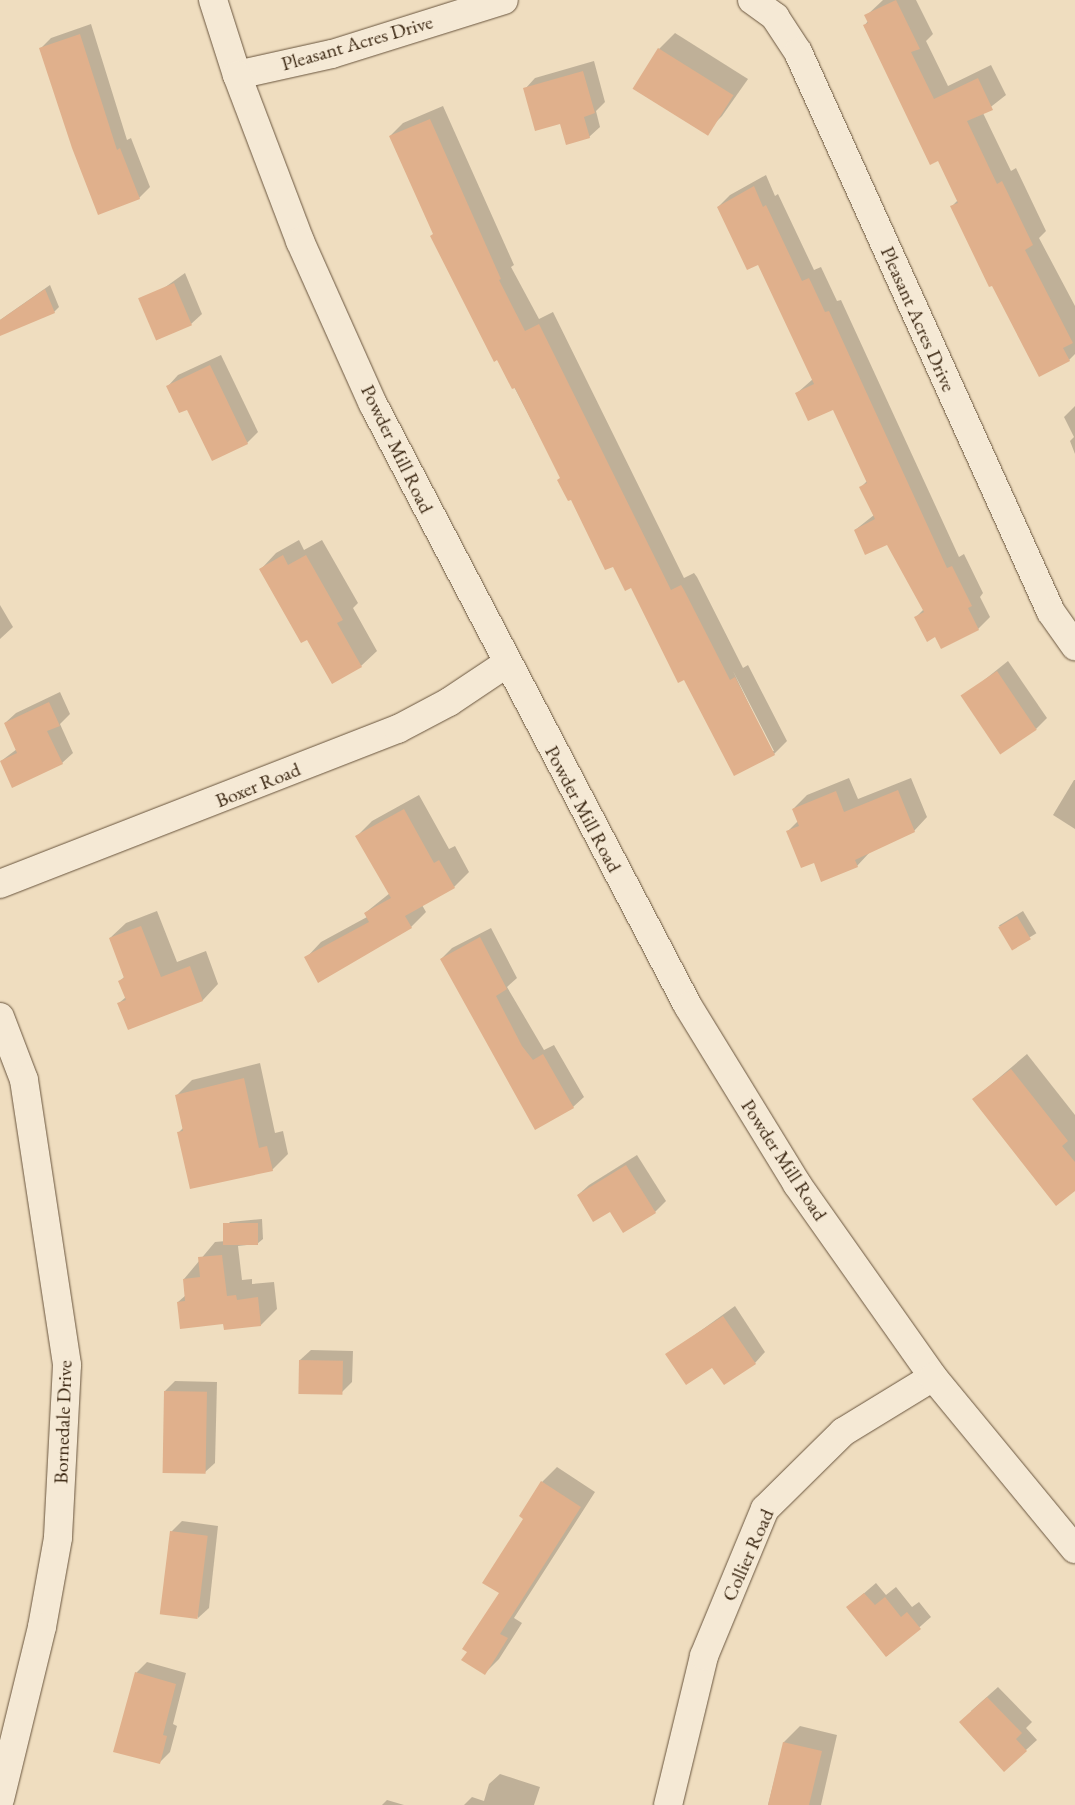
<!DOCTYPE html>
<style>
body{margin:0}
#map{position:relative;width:1075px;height:1805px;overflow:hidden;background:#efddbf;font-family:"EB Garamond",serif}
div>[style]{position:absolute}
.shadow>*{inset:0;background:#0003;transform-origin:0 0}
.building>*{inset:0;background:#e0b08c;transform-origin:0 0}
.roads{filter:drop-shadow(0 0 1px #69553e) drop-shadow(0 0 1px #69553e)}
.street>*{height:28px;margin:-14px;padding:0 14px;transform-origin:14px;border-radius:14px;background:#f5e9d5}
.secondary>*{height:28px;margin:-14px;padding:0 14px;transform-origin:14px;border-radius:14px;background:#f5e9d5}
span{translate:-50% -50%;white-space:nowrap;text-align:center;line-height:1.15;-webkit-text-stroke:4.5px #f5e9d5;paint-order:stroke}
.street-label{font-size:20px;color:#3c2813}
</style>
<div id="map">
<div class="shadow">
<div style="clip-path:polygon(883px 0,916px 0,933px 34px,926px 41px,948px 86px,991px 65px,1006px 95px,983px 113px,1011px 171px,1016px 168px,1046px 231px,1039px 238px,1075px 306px,1075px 354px,1069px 360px,951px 207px,958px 200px,939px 159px,864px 26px,868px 21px,866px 16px)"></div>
<div style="clip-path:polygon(91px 24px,127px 140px,131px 138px,150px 187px,139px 198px,41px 48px,51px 38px)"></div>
<div style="clip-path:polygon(675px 33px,748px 79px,722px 116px,706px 132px,659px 49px)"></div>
<div style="clip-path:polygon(594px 61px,605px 102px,596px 111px,600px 127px,589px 137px,560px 122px,525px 89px,535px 78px)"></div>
<div style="clip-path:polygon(evenodd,443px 106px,514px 265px,511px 267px,539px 319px,553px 312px,684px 578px,694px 573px,697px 577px,743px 668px,748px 665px,787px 741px,774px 754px,684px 678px,632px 586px,613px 565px,561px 477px,434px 233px,390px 136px,403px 123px,443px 106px,733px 671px,774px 751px,771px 751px,733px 671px)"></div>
<div style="clip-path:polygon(766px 175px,775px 196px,778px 194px,814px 270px,821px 267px,837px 301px,841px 300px,959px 557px,964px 554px,983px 593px,980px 597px,990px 617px,978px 629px,942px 647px,936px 636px,916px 617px,924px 609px,888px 544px,855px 530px,874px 515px,861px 487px,867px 481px,833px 408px,797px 393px,813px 379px,758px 263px,718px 207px,730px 195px)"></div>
<div style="clip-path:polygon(185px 273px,202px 314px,191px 324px,143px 303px)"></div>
<div style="clip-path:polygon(50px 285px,59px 307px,54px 312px,0 335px,0 320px)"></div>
<div style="clip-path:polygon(221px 355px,258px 432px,247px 443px,188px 408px,168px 386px,178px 375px)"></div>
<div style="clip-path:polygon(1075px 406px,1075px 454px,1070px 441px,1074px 437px,1064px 417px)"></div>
<div style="clip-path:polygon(299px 540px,304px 550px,322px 540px,358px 603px,353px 608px,377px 651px,361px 666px,308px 638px,261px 569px,276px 553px)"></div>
<div style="clip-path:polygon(0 605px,13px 627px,0 639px)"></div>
<div style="clip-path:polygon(1008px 661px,1047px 718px,1036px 729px,963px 697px)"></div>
<div style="clip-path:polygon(60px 692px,70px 714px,60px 724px,73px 753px,62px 763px,1px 761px,17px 749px,5px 723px,16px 713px)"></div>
<div style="clip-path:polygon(849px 778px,858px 799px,911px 778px,927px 817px,914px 831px,870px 852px,857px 866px,815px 862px,788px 831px,798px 821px,793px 809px,807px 795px)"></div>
<div style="clip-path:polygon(1074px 780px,1075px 780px,1075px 829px,1053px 815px)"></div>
<div style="clip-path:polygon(419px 795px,449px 849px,455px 846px,469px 872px,454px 887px,422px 905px,426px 912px,411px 927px,306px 958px,321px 942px,367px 917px,365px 913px,390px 893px,357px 836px,372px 821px)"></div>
<div style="clip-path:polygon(157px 911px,177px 962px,206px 951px,218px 984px,203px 1000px,119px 1003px,126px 997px,120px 981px,125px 976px,110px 938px,126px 923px)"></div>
<div style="left:1023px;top:911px;width:26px;height:28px;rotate:59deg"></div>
<div style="clip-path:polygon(491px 928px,517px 978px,507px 987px,544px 1050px,554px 1045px,584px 1097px,573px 1107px,441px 959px,452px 948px)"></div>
<div style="clip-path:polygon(1027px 1054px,1075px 1115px,1075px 1190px,974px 1099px)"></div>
<div style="clip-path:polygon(260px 1063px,275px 1133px,283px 1131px,288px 1154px,272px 1170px,179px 1132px,184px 1127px,176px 1096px,192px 1080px)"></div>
<div style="clip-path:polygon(637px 1155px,666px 1201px,655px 1212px,611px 1210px,578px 1195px,589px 1185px)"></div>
<div style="clip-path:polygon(262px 1219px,263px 1239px,257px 1244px,238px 1246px,242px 1280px,252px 1279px,252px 1284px,274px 1282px,277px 1309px,261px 1325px,224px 1322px,178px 1302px,186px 1295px,184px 1279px,215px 1242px,226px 1241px,225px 1227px,230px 1222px)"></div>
<div style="clip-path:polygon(735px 1306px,765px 1352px,755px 1363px,713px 1366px,667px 1355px)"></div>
<div style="clip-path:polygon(311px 1350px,353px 1351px,352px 1382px,341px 1393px,300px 1360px)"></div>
<div style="clip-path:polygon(175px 1381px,217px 1382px,215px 1463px,204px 1473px,165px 1391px)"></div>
<div style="clip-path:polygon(557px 1467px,595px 1492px,514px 1618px,522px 1623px,499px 1659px,484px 1674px,501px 1593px,525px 1519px,542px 1482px)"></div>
<div style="clip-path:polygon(182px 1521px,218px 1526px,209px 1608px,198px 1618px,171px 1532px)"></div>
<div style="clip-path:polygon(876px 1583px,886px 1595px,896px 1587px,912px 1607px,919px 1602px,931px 1617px,887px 1656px,848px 1607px)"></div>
<div style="clip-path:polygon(147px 1662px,186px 1673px,173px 1724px,177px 1726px,170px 1752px,159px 1763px,136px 1673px)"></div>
<div style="clip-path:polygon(998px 1687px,1032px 1722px,1026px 1728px,1037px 1740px,1004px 1770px,971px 1711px)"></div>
<div style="clip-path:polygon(800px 1726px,837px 1735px,821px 1805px,768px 1805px,784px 1742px)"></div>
<div style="clip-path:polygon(500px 1774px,540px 1787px,534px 1805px,464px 1805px,472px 1797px,484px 1801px,489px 1784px)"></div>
<div style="clip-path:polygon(387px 1800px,404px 1805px,382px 1805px)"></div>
</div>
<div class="building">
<div style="clip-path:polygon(896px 0,920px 49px,911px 52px,934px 99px,978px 78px,993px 110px,967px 121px,997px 184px,1002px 181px,1033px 245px,1025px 250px,1073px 343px,1063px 348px,1070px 361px,1039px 377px,992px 286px,989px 287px,950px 206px,958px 203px,938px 161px,930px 165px,863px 25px,868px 23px,864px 15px)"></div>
<div style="clip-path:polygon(80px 34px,117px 150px,120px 148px,140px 199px,98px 215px,72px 148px,39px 48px)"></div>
<div style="left:658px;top:48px;width:89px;height:48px;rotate:32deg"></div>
<div style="clip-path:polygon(583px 71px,595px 113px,584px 117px,590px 138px,566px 145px,560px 124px,535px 131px,523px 88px)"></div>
<div style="clip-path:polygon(430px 119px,501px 279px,499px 280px,525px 331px,539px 324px,671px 590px,681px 585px,684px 590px,730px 680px,735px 677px,775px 755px,734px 776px,684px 680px,678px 683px,631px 588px,625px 591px,613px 567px,605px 570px,571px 500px,568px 501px,557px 480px,560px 478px,515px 388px,512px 389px,497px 360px,494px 362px,430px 236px,433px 234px,389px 136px)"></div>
<div style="clip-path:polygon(754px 186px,763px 207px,766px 205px,802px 281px,809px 278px,825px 312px,829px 311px,947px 568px,952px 566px,972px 606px,968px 608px,979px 630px,941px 649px,935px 637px,927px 642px,914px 617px,924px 612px,887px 545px,865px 555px,854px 530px,875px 519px,859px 487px,867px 483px,833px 410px,808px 421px,795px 393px,814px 384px,758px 265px,747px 270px,717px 207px)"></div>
<div style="left:174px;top:283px;width:46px;height:39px;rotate:67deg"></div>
<div style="clip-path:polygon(45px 289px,55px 313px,0 336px,0 320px)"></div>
<div style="clip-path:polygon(210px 365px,248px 444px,212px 461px,187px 410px,179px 413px,166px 386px)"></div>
<div style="clip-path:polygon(283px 555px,288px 565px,306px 555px,343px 620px,337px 623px,362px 667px,332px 684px,307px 640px,301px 643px,259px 569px)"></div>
<div style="left:997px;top:671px;width:71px;height:44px;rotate:56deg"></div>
<div style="clip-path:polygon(49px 702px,60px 726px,47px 731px,63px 764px,12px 788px,0 761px,17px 753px,4px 723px)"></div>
<div style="clip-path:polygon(898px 790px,915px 832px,855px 860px,858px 867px,821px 882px,814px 863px,801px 868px,786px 831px,799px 826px,792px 809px,836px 791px,844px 812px)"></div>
<div style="clip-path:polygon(404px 809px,434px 863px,439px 860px,455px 888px,405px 916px,412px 928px,318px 983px,304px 957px,369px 922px,364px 913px,391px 898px,355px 836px)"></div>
<div style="left:1017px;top:916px;width:27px;height:22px;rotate:59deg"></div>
<div style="clip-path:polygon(141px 926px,161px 977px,190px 966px,203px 1001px,128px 1030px,117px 1003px,126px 1000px,118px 981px,124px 978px,109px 938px)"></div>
<div style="clip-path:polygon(480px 937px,507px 989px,496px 996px,522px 1046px,533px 1060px,543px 1054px,574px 1108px,535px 1130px,440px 959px)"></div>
<div style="clip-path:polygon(1011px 1069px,1068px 1141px,1062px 1146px,1075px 1162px,1075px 1191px,1056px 1206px,972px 1099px)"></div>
<div style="clip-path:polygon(244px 1078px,259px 1148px,267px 1146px,273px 1171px,190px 1189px,177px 1132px,183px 1131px,175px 1095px)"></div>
<div style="clip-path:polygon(626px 1165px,656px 1213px,623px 1233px,610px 1212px,593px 1222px,577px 1195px)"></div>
<div style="left:258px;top:1223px;width:22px;height:35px;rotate:90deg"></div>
<div style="clip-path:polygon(222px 1255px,227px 1296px,236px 1295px,237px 1300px,258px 1297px,261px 1326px,224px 1330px,223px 1324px,180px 1329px,177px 1302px,185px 1301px,183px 1279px,200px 1277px,198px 1257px)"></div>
<div style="clip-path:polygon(723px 1316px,756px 1364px,724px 1385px,712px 1368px,686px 1385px,665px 1354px)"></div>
<div style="left:299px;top:1360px;width:44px;height:34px;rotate:1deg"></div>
<div style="left:164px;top:1391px;width:43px;height:82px;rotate:1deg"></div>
<div style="clip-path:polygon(541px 1481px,581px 1507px,500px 1634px,508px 1638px,485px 1675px,461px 1660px,467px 1652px,462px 1649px,499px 1593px,482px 1583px,523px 1519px,519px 1516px)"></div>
<div style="left:170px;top:1531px;width:38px;height:84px;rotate:7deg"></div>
<div style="clip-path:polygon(864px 1593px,875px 1605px,885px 1597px,901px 1617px,907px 1612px,921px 1629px,886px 1657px,846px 1607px)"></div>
<div style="clip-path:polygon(135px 1672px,176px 1684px,163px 1735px,167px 1736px,160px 1764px,113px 1752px)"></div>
<div style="clip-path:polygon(987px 1697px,1022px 1733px,1016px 1739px,1027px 1751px,1004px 1772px,959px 1722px)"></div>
<div style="clip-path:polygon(783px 1742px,822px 1751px,809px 1805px,768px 1805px)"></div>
</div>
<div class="roads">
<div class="street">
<div style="left:752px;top:0;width:29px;rotate:36deg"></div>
<div style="left:775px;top:17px;width:42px;rotate:56.7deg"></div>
<div style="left:798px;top:52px;width:614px;rotate:65.69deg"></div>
<div style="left:1051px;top:612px;width:42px;rotate:54.8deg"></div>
<div style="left:237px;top:75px;width:97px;rotate:-12.5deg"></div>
<div style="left:332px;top:54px;width:180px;rotate:-17.4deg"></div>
<div style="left:0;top:884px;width:427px;rotate:-21.3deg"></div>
<div style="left:398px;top:729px;width:58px;rotate:-27.9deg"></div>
<div style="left:449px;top:702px;width:69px;rotate:-33.7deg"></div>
<div style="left:0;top:1017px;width:67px;rotate:69.1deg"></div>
<div style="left:24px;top:1080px;width:288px;rotate:81.4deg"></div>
<div style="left:67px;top:1365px;width:173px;rotate:93deg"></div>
<div style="left:58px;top:1538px;width:90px;rotate:100.2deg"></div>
<div style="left:42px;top:1627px;width:177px;rotate:103.7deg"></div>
<div style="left:668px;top:1805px;width:153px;rotate:-76.4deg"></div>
<div style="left:704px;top:1656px;width:159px;rotate:-67.5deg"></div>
<div style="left:765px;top:1509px;width:110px;rotate:-44.6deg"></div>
<div style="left:843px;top:1432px;width:105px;rotate:-31.4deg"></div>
</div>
<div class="secondary">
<div style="left:213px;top:0;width:79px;rotate:72.3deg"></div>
<div style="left:237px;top:75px;width:178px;rotate:69.2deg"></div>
<div style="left:300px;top:241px;width:179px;rotate:65.9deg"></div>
<div style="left:373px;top:404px;width:679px;rotate:62.38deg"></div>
<div style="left:688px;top:1006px;width:209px;rotate:58.5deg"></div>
<div style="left:797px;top:1184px;width:236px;rotate:54.8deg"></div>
<div style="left:933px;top:1377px;width:223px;rotate:50.5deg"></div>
</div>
</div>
<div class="street-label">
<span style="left:357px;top:43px;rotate:-16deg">Pleasant Acres Drive</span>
<span style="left:918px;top:319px;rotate:66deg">Pleasant Acres Drive</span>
<span style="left:397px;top:449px;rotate:64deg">Powder Mill Road</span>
<span style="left:258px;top:785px;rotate:-22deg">Boxer Road</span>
<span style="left:583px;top:809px;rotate:62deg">Powder Mill Road</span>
<span style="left:784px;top:1160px;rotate:57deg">Powder Mill Road</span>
<span style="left:63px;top:1422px;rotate:-88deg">Bornedale Drive</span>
<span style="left:748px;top:1555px;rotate:-66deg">Collier Road</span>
</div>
</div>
